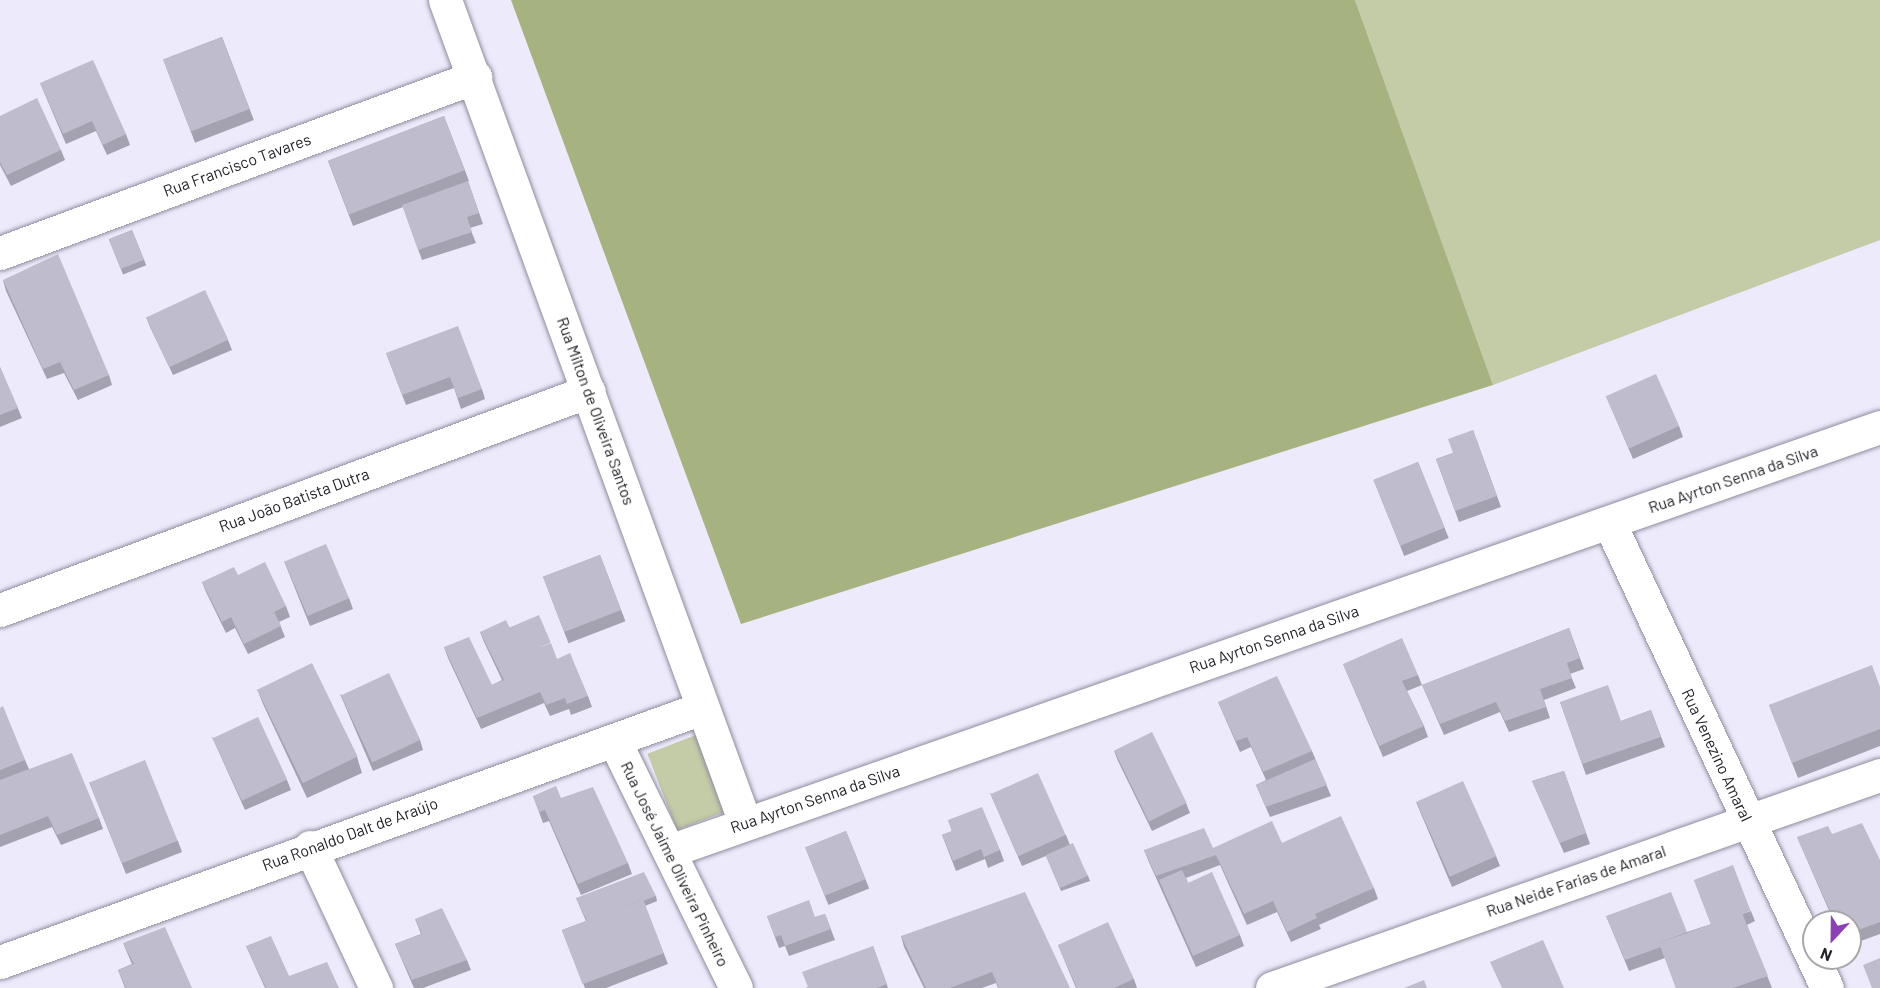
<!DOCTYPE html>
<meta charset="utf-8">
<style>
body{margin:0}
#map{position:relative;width:1880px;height:988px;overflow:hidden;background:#edeafc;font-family:Barlow,sans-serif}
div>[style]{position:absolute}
.green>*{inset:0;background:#c3cba7;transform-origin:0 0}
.forest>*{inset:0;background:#a7b281}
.roads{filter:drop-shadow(0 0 2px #8e8c9c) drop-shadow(0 0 2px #8e8c9c)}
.minor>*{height:33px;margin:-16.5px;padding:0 16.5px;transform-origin:16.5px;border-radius:16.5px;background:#fff}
.wall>*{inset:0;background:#a4a2b0;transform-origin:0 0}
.building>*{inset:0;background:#bfbccd;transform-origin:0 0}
span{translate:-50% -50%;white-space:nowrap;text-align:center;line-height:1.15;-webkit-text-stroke:4.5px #fff;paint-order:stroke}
.street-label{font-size:16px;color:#232229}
.north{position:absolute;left:1802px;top:910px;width:60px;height:60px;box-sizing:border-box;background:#fff;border:2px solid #a7a7a9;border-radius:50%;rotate:202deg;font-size:16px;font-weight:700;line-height:24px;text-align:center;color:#232229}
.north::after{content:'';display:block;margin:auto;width:21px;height:27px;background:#8941b4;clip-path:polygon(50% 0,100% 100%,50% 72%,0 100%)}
</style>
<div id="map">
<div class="green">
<div style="clip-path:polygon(1355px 0,1880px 0,1880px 240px,1493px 385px)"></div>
<div style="left:696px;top:735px;width:82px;height:52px;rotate:69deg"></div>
</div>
<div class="forest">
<div style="clip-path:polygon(511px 0,1355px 0,1493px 385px,741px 624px)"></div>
</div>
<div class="roads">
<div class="minor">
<div style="left:445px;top:0;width:876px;rotate:69.97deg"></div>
<div style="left:0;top:253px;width:507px;rotate:-20.33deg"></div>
<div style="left:1609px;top:522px;width:514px;rotate:64.93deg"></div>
<div style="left:0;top:610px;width:628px;rotate:-20.4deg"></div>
<div style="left:614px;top:740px;width:276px;rotate:63.8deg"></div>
<div style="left:310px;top:847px;width:156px;rotate:64.9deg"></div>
<div style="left:669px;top:851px;width:1283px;rotate:-19.3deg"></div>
<div style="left:0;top:962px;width:747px;rotate:-19.89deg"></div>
<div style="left:1272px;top:988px;width:644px;rotate:-19.31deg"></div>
</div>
</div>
<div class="wall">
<div style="left:222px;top:37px;width:89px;height:63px;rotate:69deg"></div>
<div style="clip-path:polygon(40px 83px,126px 134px,130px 145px,107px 155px,96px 131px,66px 144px)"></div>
<div style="clip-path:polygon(0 116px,61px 150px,65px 160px,11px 186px,0 165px)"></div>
<div style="clip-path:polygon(444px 116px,469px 181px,468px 181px,483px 224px,470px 228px,476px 243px,422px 260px,403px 207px,353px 226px,328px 161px)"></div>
<div style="left:132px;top:230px;width:38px;height:25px;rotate:68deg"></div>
<div style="clip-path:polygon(3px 280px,109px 375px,112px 385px,78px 400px,64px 373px,47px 379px,6px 291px)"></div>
<div style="clip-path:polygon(146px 317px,228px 340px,232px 350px,173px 375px,150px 327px)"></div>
<div style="clip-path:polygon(386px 353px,482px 389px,485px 399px,461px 409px,454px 388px,406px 405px)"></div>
<div style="clip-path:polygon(0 367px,22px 418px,0 427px)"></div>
<div style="clip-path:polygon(1606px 396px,1679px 426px,1683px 437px,1633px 459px)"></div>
<div style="clip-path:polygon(1473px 430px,1501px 507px,1459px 522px,1436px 459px,1453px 453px)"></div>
<div style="left:1418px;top:462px;width:82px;height:48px;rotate:68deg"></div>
<div style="left:600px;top:555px;width:71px;height:61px;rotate:69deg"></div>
<div style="clip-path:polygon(284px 561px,349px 598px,353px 609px,310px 626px)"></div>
<div style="clip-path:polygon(238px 575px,286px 606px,290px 617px,279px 622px,285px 637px,248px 654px,235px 628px,226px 633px,206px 592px,202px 582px)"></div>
<div style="clip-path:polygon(509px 627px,557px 659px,588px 696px,592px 707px,571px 715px,569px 709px,550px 716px,544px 703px,481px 729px,448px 658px,444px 647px,492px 685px,502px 680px,484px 642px,480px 632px)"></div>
<div style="clip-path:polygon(1569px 628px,1584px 669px,1570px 674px,1576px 688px,1544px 700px,1550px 718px,1509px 732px,1500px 712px,1444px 735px,1422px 685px)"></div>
<div style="clip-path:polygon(1343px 664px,1418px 675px,1422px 685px,1407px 691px,1424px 726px,1428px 737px,1383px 757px)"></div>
<div style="clip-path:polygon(1880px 687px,1880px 746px,1798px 778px,1769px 705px)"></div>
<div style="clip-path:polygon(257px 689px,357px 757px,362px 773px,307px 798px,263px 704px)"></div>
<div style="clip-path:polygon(340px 694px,420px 740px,423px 750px,373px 771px)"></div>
<div style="clip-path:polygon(1218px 702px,1312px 751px,1331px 796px,1270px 817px,1256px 785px,1266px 780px,1251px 747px,1240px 752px)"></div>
<div style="clip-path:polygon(1560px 702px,1621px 721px,1651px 710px,1665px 747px,1586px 775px)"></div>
<div style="clip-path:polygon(0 708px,25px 760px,29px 769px,99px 818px,103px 829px,61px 845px,52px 827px,0 847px)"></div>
<div style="clip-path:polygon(212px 737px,287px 780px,291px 790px,245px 810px)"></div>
<div style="clip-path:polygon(1114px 751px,1186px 803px,1190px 813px,1152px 831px,1118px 761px)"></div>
<div style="clip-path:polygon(1564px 771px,1590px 844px,1564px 853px,1532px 781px)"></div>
<div style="clip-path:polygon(89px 782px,178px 841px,182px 852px,126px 874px)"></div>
<div style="clip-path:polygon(990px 793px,1066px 835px,1070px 845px,1088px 876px,1090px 881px,1061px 891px,1046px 856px,1022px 866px)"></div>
<div style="clip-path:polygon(533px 796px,561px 798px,628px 863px,632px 874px,581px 895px,549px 821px,543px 823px)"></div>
<div style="clip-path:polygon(1416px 802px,1496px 856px,1500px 866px,1452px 887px)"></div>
<div style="clip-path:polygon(948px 820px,1000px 850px,1004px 861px,988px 868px,985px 859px,956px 871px,942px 835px,952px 831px)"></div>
<div style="left:846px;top:831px;width:62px;height:44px;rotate:68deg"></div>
<div style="clip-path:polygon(1832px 834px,1880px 860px,1880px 934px,1850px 945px,1850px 922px,1834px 922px,1797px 837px)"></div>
<div style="clip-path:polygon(1282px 843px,1374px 888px,1378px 899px,1319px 925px,1321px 929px,1291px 942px,1277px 912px,1247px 925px,1220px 865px,1186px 878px,1188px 883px,1240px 935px,1244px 946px,1196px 967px,1148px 860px,1144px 850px,1213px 848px)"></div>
<div style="clip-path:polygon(656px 896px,657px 901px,645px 906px,668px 964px,606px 988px,585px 988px,562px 930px,586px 921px,576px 898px)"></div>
<div style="clip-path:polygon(1751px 911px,1755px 921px,1747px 925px,1772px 988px,1676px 988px,1665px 958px,1629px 971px,1606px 916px,1687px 932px)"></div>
<div style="clip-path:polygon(825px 914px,835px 940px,789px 956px,785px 946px,779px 948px,767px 916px,815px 917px)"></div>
<div style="clip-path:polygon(415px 919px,467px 960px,471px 970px,423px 988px,414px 988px,395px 944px,421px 934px)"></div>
<div style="clip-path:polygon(901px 936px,1070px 988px,998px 988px,996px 983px,982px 988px,924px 988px,904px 947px)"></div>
<div style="clip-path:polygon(123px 943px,192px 988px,125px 988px,118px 970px,132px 964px)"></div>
<div style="clip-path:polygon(1058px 945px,1134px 979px,1137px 988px,1076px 988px)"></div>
<div style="clip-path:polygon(246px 946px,289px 976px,339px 988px,265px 988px)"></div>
<div style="clip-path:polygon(873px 946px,888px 988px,806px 988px)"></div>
</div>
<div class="building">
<div style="left:222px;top:37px;width:77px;height:63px;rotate:69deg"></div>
<div style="clip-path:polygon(93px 60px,126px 134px,103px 145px,92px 121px,63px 134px,40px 83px)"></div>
<div style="clip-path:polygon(37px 98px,61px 150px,7px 175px,0 162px,0 116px)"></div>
<div style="left:444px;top:116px;width:58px;height:124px;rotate:69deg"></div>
<div style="clip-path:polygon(468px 181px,479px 213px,467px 217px,472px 232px,418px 250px,402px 205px)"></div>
<div style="left:132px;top:230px;width:32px;height:25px;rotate:68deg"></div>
<div style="clip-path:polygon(58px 254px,109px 375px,74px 390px,60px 362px,43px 369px,3px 280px)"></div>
<div style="left:205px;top:290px;width:55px;height:65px;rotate:65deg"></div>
<div style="clip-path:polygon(458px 326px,482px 389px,458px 398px,450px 377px,402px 395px,386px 353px)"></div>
<div style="clip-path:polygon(0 367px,18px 408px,0 415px)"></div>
<div style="left:1656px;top:374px;width:57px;height:55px;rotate:66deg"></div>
<div style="clip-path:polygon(1473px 430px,1497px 496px,1455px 511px,1436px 459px,1453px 453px,1448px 439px)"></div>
<div style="left:1418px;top:462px;width:71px;height:48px;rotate:68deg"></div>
<div style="left:326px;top:544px;width:59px;height:45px;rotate:67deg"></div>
<div style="left:600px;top:555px;width:59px;height:61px;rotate:69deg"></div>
<div style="clip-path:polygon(265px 562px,286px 606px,274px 612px,281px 626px,244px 644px,231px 617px,222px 622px,202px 582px,234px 567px,238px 575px)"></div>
<div style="left:539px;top:615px;width:30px;height:32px;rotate:67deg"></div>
<div style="clip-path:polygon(506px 620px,522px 654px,551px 643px,557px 659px,570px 653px,588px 696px,567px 704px,565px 698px,546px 705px,540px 692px,477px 718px,444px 647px,469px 637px,492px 685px,504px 680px,480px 632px)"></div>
<div style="clip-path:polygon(1569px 628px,1580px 658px,1567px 663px,1572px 678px,1540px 689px,1546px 707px,1505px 721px,1496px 702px,1440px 724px,1422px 685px)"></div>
<div style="clip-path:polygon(1402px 638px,1418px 675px,1402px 681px,1424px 726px,1379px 746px,1343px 664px)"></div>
<div style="left:312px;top:663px;width:104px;height:61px;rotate:64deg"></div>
<div style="clip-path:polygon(1872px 665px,1880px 687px,1880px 729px,1792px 763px,1769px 705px)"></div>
<div style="left:389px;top:673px;width:74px;height:53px;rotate:65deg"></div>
<div style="clip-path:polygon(1277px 676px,1312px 751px,1263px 772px,1247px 737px,1236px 741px,1218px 702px)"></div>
<div style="clip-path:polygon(1608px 685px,1621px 721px,1651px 710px,1661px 737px,1582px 764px,1560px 702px)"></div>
<div style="clip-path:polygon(3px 706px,25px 760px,0 770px,0 708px)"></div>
<div style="left:258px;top:717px;width:69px;height:50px;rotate:65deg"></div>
<div style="left:1152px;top:732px;width:79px;height:42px;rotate:64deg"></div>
<div style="clip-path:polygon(72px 753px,99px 818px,57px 835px,48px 816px,0 835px,0 780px)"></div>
<div style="clip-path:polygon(1315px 759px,1327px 785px,1266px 807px,1256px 785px)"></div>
<div style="left:145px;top:760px;width:87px;height:60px;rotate:68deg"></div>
<div style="clip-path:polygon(1564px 771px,1586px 833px,1560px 843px,1532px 781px)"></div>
<div style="left:1038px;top:773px;width:68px;height:52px;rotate:66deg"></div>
<div style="left:1463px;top:781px;width:82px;height:51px;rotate:66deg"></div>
<div style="clip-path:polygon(556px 786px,561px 798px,593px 787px,628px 863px,578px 884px,545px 810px,539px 812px,533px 796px)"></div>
<div style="clip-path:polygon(982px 807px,1000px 850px,984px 857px,981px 849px,953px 861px,942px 835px,952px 831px,948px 820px)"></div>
<div style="clip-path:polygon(1341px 816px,1374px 888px,1315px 914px,1317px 918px,1287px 932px,1273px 901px,1244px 914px,1216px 855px,1156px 876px,1144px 850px,1204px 828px,1213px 848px,1272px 821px,1282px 843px)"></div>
<div style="clip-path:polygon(1862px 823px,1880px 860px,1880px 922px,1850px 933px,1850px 922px,1835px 922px,1797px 837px,1828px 826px,1832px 834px)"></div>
<div style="left:846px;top:831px;width:52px;height:44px;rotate:68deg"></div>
<div style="left:1073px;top:843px;width:36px;height:30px;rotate:66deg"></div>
<div style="left:1733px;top:865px;width:49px;height:42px;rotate:69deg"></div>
<div style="clip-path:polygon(1182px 870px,1188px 883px,1212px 872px,1240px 935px,1193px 956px,1159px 880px)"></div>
<div style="clip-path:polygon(644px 872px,656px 896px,643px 901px,643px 899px,587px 921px,576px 898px)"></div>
<div style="clip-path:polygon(1025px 892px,1070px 988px,999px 988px,992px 972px,950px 988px,926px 988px,901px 936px)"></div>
<div style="clip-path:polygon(1671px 892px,1687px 932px,1659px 943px,1661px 947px,1625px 960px,1606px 916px)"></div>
<div style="left:643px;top:899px;width:58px;height:87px;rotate:69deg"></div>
<div style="clip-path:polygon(809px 900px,815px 917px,825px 914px,831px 929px,785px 946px,781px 935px,775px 937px,767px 916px)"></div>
<div style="clip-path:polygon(442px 908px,467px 960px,412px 980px,395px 944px,422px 934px,415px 919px)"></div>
<div style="clip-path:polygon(1742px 913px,1768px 976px,1733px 988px,1676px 988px,1659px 943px)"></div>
<div style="clip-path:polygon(1108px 922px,1134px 979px,1114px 988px,1077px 988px,1058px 945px)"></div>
<div style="clip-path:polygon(165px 927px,192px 988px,126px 988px,118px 970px,134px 964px,123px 943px)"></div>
<div style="clip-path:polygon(271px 936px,289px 976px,327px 962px,339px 988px,266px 988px,246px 946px)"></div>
<div style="clip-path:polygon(1543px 940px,1564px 988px,1502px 988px,1490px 962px)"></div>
<div style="clip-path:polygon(873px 946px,887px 984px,877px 988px,806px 988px,808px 987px,802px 972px)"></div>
<div style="clip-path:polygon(1880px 958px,1880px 988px,1872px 988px,1863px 965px)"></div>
<div style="clip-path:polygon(1424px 980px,1427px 988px,1404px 988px)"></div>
</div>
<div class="street-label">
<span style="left:237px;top:165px;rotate:-20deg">Rua Francisco Tavares</span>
<span style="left:596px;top:411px;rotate:70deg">Rua Milton de Oliveira Santos</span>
<span style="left:1733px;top:479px;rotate:-19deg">Rua Ayrton Senna da Silva</span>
<span style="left:294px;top:500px;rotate:-20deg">Rua João Batista Dutra</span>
<span style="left:1274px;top:639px;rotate:-19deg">Rua Ayrton Senna da Silva</span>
<span style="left:1717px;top:755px;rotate:65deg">Rua Venezino Amaral</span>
<span style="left:815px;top:799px;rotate:-19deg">Rua Ayrton Senna da Silva</span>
<span style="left:350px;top:834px;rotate:-20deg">Rua Ronaldo Dalt de Araújo</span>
<span style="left:675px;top:864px;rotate:64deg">Rua José Jaime Oliveira Pinheiro</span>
<span style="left:1576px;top:881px;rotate:-19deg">Rua Neide Farias de Amaral</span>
</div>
<div class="north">N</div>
</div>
